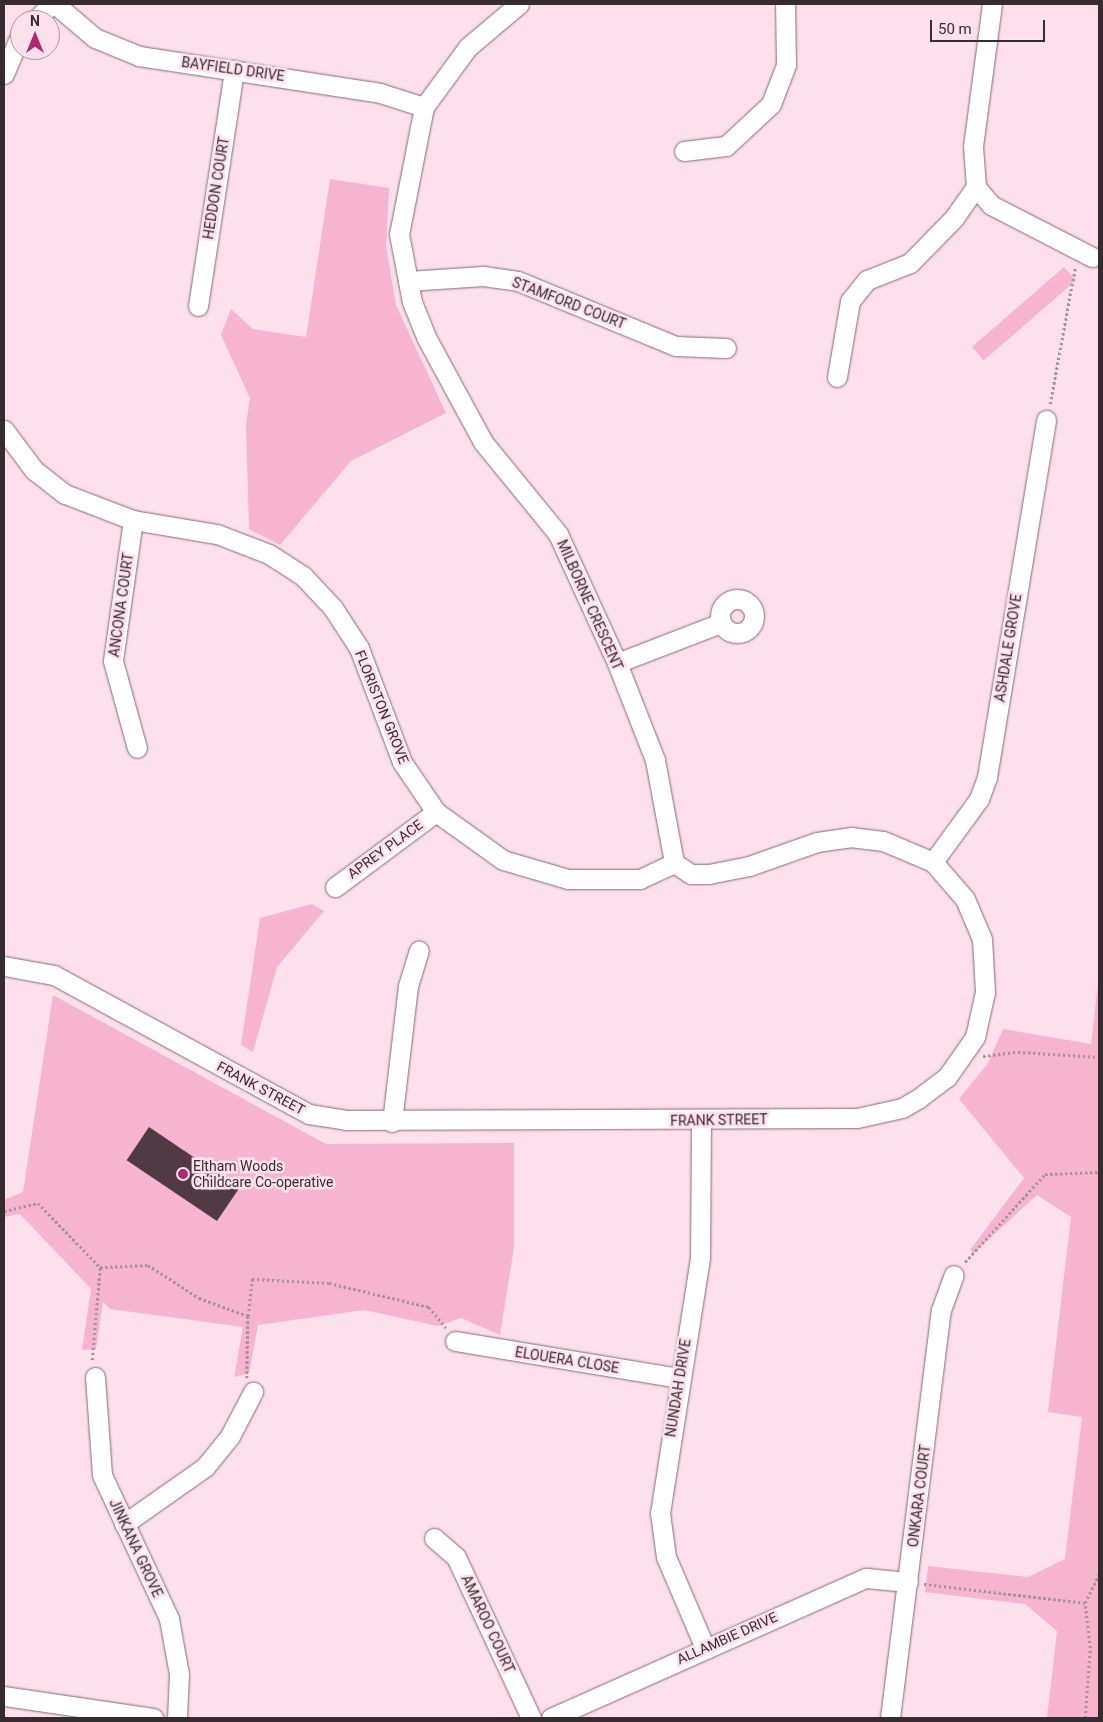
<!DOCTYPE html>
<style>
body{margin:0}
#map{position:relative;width:1103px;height:1722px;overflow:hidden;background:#fde0eb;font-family:Roboto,sans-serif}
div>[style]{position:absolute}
.green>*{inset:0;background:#f7b4ce;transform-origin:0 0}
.building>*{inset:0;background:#503a43;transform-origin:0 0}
.path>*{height:2.5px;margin-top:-1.25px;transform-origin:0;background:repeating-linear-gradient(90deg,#a8939b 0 2.5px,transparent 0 5px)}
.roads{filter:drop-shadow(0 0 1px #836a73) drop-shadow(0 0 1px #836a73)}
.minor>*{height:19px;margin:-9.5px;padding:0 9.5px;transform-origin:9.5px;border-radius:9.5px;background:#fff}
.minor>.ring{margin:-9.5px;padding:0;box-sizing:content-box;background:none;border:19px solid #fff;border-radius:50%}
.dots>*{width:14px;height:14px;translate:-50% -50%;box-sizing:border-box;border:2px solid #fde0eb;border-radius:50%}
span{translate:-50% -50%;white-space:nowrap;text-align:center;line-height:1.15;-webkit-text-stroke:5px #fde0eb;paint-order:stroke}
.street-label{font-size:14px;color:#362c30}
.poi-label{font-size:14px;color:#362c30}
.left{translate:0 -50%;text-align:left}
.frame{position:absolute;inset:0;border:5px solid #362c30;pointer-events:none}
.north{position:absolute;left:10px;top:10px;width:50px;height:50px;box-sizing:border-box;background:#fde0eb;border:1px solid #ad98a0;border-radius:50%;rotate:0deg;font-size:14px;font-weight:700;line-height:20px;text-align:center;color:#362c30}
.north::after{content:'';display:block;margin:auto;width:18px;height:22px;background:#af296f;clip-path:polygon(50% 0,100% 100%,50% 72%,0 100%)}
.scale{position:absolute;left:930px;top:20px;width:115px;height:22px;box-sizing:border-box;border:2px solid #362c30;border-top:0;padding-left:6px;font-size:15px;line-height:18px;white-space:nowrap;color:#362c30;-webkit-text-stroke:4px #fde0eb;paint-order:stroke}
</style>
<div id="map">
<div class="green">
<div style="clip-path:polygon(330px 179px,389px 188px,386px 246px,396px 305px,446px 413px,351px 461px,280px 545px,249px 529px,246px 424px,250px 398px,221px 335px,231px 309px,253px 329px,306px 337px)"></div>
<div style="left:1064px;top:267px;width:18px;height:122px;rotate:49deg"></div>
<div style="clip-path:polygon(312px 904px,324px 911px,277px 967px,253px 1052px,241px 1045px,260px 918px)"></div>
<div style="clip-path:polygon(1099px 975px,1099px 1718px,1047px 1718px,1057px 1631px,1025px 1604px,925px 1592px,928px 1566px,1028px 1577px,1065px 1559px,1082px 1417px,1048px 1412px,1071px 1217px,1037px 1195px,974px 1253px,970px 1250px,1024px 1178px,959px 1099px,988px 1063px,1003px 1029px,1091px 1044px)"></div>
<div style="clip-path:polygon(53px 995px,326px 1144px,514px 1143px,514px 1247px,500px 1335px,461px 1318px,438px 1326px,364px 1310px,258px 1325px,249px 1373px,234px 1377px,243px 1327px,110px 1309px,103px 1302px,96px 1349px,82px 1350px,91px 1289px,20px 1214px,4px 1217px,4px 1200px,23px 1192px)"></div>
</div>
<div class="building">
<div style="left:149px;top:1127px;width:109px;height:40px;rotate:34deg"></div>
</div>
<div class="path">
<div style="left:1050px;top:404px;width:138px;rotate:-79.6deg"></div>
<div style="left:983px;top:1056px;width:35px;rotate:-7deg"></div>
<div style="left:1018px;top:1052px;width:81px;rotate:3.5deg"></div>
<div style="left:4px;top:1211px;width:35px;rotate:-13deg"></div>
<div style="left:38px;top:1203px;width:89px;rotate:45.9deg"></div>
<div style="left:965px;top:1262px;width:119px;rotate:-47.7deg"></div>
<div style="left:1045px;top:1174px;width:54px;rotate:-2.1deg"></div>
<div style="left:248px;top:1316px;width:37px;rotate:-84deg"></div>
<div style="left:252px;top:1279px;width:77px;rotate:3deg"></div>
<div style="left:329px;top:1283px;width:103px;rotate:13.5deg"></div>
<div style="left:429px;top:1307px;width:27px;rotate:51deg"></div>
<div style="left:92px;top:1360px;width:93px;rotate:-85.1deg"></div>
<div style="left:100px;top:1267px;width:48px;rotate:-2.4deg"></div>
<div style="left:148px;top:1265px;width:61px;rotate:32.9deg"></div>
<div style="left:199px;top:1298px;width:52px;rotate:20.2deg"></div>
<div style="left:248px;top:1316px;width:62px;rotate:90.9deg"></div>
<div style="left:924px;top:1584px;width:162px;rotate:6.7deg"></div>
<div style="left:1085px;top:1718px;width:70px;rotate:-85.9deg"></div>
<div style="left:1090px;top:1648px;width:45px;rotate:-96.3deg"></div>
<div style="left:1085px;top:1603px;width:32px;rotate:-64deg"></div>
</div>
<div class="roads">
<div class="minor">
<div style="left:55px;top:4px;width:52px;rotate:40.4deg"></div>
<div style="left:95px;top:38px;width:48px;rotate:22.2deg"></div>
<div style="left:139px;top:56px;width:244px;rotate:8.7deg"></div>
<div style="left:380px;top:93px;width:46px;rotate:17.7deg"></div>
<div style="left:519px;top:4px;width:67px;rotate:139.9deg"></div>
<div style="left:468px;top:47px;width:74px;rotate:126.3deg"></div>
<div style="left:424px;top:107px;width:129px;rotate:101.1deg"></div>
<div style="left:399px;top:234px;width:69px;rotate:79.2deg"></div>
<div style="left:412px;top:302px;width:38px;rotate:68deg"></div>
<div style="left:426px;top:337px;width:119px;rotate:61.5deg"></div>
<div style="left:483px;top:442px;width:119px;rotate:50.8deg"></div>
<div style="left:558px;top:534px;width:142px;rotate:65.4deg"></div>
<div style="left:617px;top:663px;width:104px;rotate:68.6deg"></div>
<div style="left:655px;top:760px;width:105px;rotate:79.5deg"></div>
<div style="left:992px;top:4px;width:143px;rotate:97.6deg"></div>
<div style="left:973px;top:146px;width:41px;rotate:85.8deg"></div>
<div style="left:976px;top:187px;width:23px;rotate:50deg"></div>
<div style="left:991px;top:205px;width:114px;rotate:27.2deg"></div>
<div style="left:36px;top:20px;width:22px;rotate:-47deg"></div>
<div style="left:4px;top:74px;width:41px;rotate:-67.2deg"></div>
<div style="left:684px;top:151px;width:42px;rotate:-6.8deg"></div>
<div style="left:726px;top:146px;width:62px;rotate:-43deg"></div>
<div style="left:771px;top:104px;width:42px;rotate:-69deg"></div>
<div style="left:786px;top:65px;width:61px;rotate:-90.9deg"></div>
<div style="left:408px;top:281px;width:75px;rotate:-3.8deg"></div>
<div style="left:483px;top:276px;width:35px;rotate:8deg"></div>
<div style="left:518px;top:281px;width:171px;rotate:22.4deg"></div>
<div style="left:676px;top:346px;width:50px;rotate:2.3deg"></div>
<div style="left:198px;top:306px;width:239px;rotate:-81.3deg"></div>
<div style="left:837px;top:377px;width:77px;rotate:-80.3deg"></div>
<div style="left:850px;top:301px;width:27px;rotate:-51deg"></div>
<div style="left:867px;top:280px;width:46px;rotate:-21.6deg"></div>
<div style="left:910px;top:263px;width:63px;rotate:-45.6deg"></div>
<div style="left:954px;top:218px;width:38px;rotate:-55deg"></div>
<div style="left:4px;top:430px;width:50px;rotate:53.1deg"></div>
<div style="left:34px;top:470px;width:39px;rotate:38deg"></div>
<div style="left:65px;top:494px;width:73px;rotate:20.9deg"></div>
<div style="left:133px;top:520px;width:85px;rotate:9.5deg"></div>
<div style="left:217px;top:534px;width:56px;rotate:21deg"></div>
<div style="left:269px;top:554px;width:40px;rotate:32.9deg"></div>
<div style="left:303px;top:576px;width:44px;rotate:46.8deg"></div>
<div style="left:333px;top:608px;width:48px;rotate:57deg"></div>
<div style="left:359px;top:648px;width:122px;rotate:69.3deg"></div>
<div style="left:402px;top:762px;width:60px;rotate:55.8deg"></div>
<div style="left:436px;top:812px;width:82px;rotate:35.6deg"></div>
<div style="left:503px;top:860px;width:68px;rotate:16.3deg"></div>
<div style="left:568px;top:879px;width:72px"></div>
<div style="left:640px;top:879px;width:38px;rotate:-25deg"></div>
<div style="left:133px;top:520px;width:142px;rotate:98.1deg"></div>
<div style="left:113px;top:661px;width:90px;rotate:74.6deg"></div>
<div class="ring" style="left:720px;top:599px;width:15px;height:15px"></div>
<div style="left:617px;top:663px;width:108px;rotate:-21.1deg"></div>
<div style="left:933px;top:862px;width:78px;rotate:-53.9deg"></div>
<div style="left:979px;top:799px;width:23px;rotate:-70deg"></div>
<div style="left:987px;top:777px;width:362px;rotate:-80.6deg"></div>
<div style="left:335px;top:887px;width:126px;rotate:-36.6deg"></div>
<div style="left:4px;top:966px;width:51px;rotate:10.2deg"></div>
<div style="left:54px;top:975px;width:290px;rotate:28.6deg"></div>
<div style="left:309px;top:1114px;width:36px;rotate:9deg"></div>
<div style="left:345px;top:1120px;width:512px;rotate:-0.22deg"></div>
<div style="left:857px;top:1118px;width:46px;rotate:-12.5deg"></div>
<div style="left:902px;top:1108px;width:20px;rotate:-30deg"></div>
<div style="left:919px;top:1098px;width:35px;rotate:-37deg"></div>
<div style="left:947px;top:1077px;width:49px;rotate:-55deg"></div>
<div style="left:975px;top:1037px;width:46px;rotate:-77.5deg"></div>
<div style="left:985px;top:992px;width:53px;rotate:-93.2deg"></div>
<div style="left:982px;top:939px;width:43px;rotate:-113deg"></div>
<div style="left:965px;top:899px;width:49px;rotate:-130.9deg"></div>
<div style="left:933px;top:862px;width:54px;rotate:-157.2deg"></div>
<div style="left:883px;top:841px;width:31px;rotate:-173deg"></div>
<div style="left:852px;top:837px;width:35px;rotate:172deg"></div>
<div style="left:817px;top:842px;width:72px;rotate:160.6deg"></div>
<div style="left:749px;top:866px;width:41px;rotate:168.7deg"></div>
<div style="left:709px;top:874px;width:18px;rotate:180deg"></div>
<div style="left:691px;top:874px;width:20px;rotate:-147deg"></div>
<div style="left:701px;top:1120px;width:138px;rotate:90.4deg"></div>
<div style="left:700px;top:1258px;width:258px;rotate:98.9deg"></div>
<div style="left:660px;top:1513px;width:44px;rotate:82.2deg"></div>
<div style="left:666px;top:1557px;width:99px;rotate:66.8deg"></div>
<div style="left:392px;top:1122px;width:137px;rotate:-83.3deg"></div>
<div style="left:408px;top:986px;width:37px;rotate:-73deg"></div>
<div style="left:455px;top:1341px;width:226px;rotate:9.4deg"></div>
<div style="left:95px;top:1377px;width:98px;rotate:85.9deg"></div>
<div style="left:102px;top:1475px;width:159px;rotate:65deg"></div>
<div style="left:169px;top:1619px;width:56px;rotate:79.7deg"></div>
<div style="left:179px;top:1674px;width:44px;rotate:92.6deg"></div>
<div style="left:124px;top:1524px;width:99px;rotate:-35.1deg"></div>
<div style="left:205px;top:1467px;width:40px;rotate:-51deg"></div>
<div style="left:230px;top:1436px;width:50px;rotate:-62.4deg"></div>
<div style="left:434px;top:1538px;width:29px;rotate:41deg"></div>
<div style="left:456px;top:1557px;width:178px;rotate:65deg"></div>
<div style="left:4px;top:1696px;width:151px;rotate:8.4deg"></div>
<div style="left:551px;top:1718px;width:345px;rotate:-24deg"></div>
<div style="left:866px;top:1578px;width:42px;rotate:5.4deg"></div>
<div style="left:890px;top:1718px;width:411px;rotate:-82.9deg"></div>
<div style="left:941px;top:1310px;width:37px;rotate:-70deg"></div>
</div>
</div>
<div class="dots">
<div style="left:183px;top:1174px;background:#af296f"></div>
</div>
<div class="street-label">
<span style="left:233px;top:69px;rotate:8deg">BAYFIELD DRIVE</span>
<span style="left:216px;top:188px;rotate:-81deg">HEDDON COURT</span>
<span style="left:569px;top:303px;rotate:21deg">STAMFORD COURT</span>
<span style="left:121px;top:605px;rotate:-82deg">ANCONA COURT</span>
<span style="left:590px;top:605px;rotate:66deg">MILBORNE CRESCENT</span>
<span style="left:1008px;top:648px;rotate:-81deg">ASHDALE GROVE</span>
<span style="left:382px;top:707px;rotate:68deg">FLORISTON GROVE</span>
<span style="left:385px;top:849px;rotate:-36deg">APREY PLACE</span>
<span style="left:261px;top:1088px;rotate:28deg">FRANK STREET</span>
<span style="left:719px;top:1120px;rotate:-1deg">FRANK STREET</span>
<span style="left:567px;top:1360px;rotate:9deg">ELOUERA CLOSE</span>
<span style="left:678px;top:1388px;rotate:-81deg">NUNDAH DRIVE</span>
<span style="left:919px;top:1496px;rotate:-83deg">ONKARA COURT</span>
<span style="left:136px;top:1548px;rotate:65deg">JINKANA GROVE</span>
<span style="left:488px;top:1624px;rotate:65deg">AMAROO COURT</span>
<span style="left:727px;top:1638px;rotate:-24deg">ALLAMBIE DRIVE</span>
</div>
<div class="poi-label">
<span class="left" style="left:193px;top:1174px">Eltham Woods<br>Childcare Co-operative</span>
</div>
<div class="frame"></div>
<div class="north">N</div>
<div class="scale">50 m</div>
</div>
